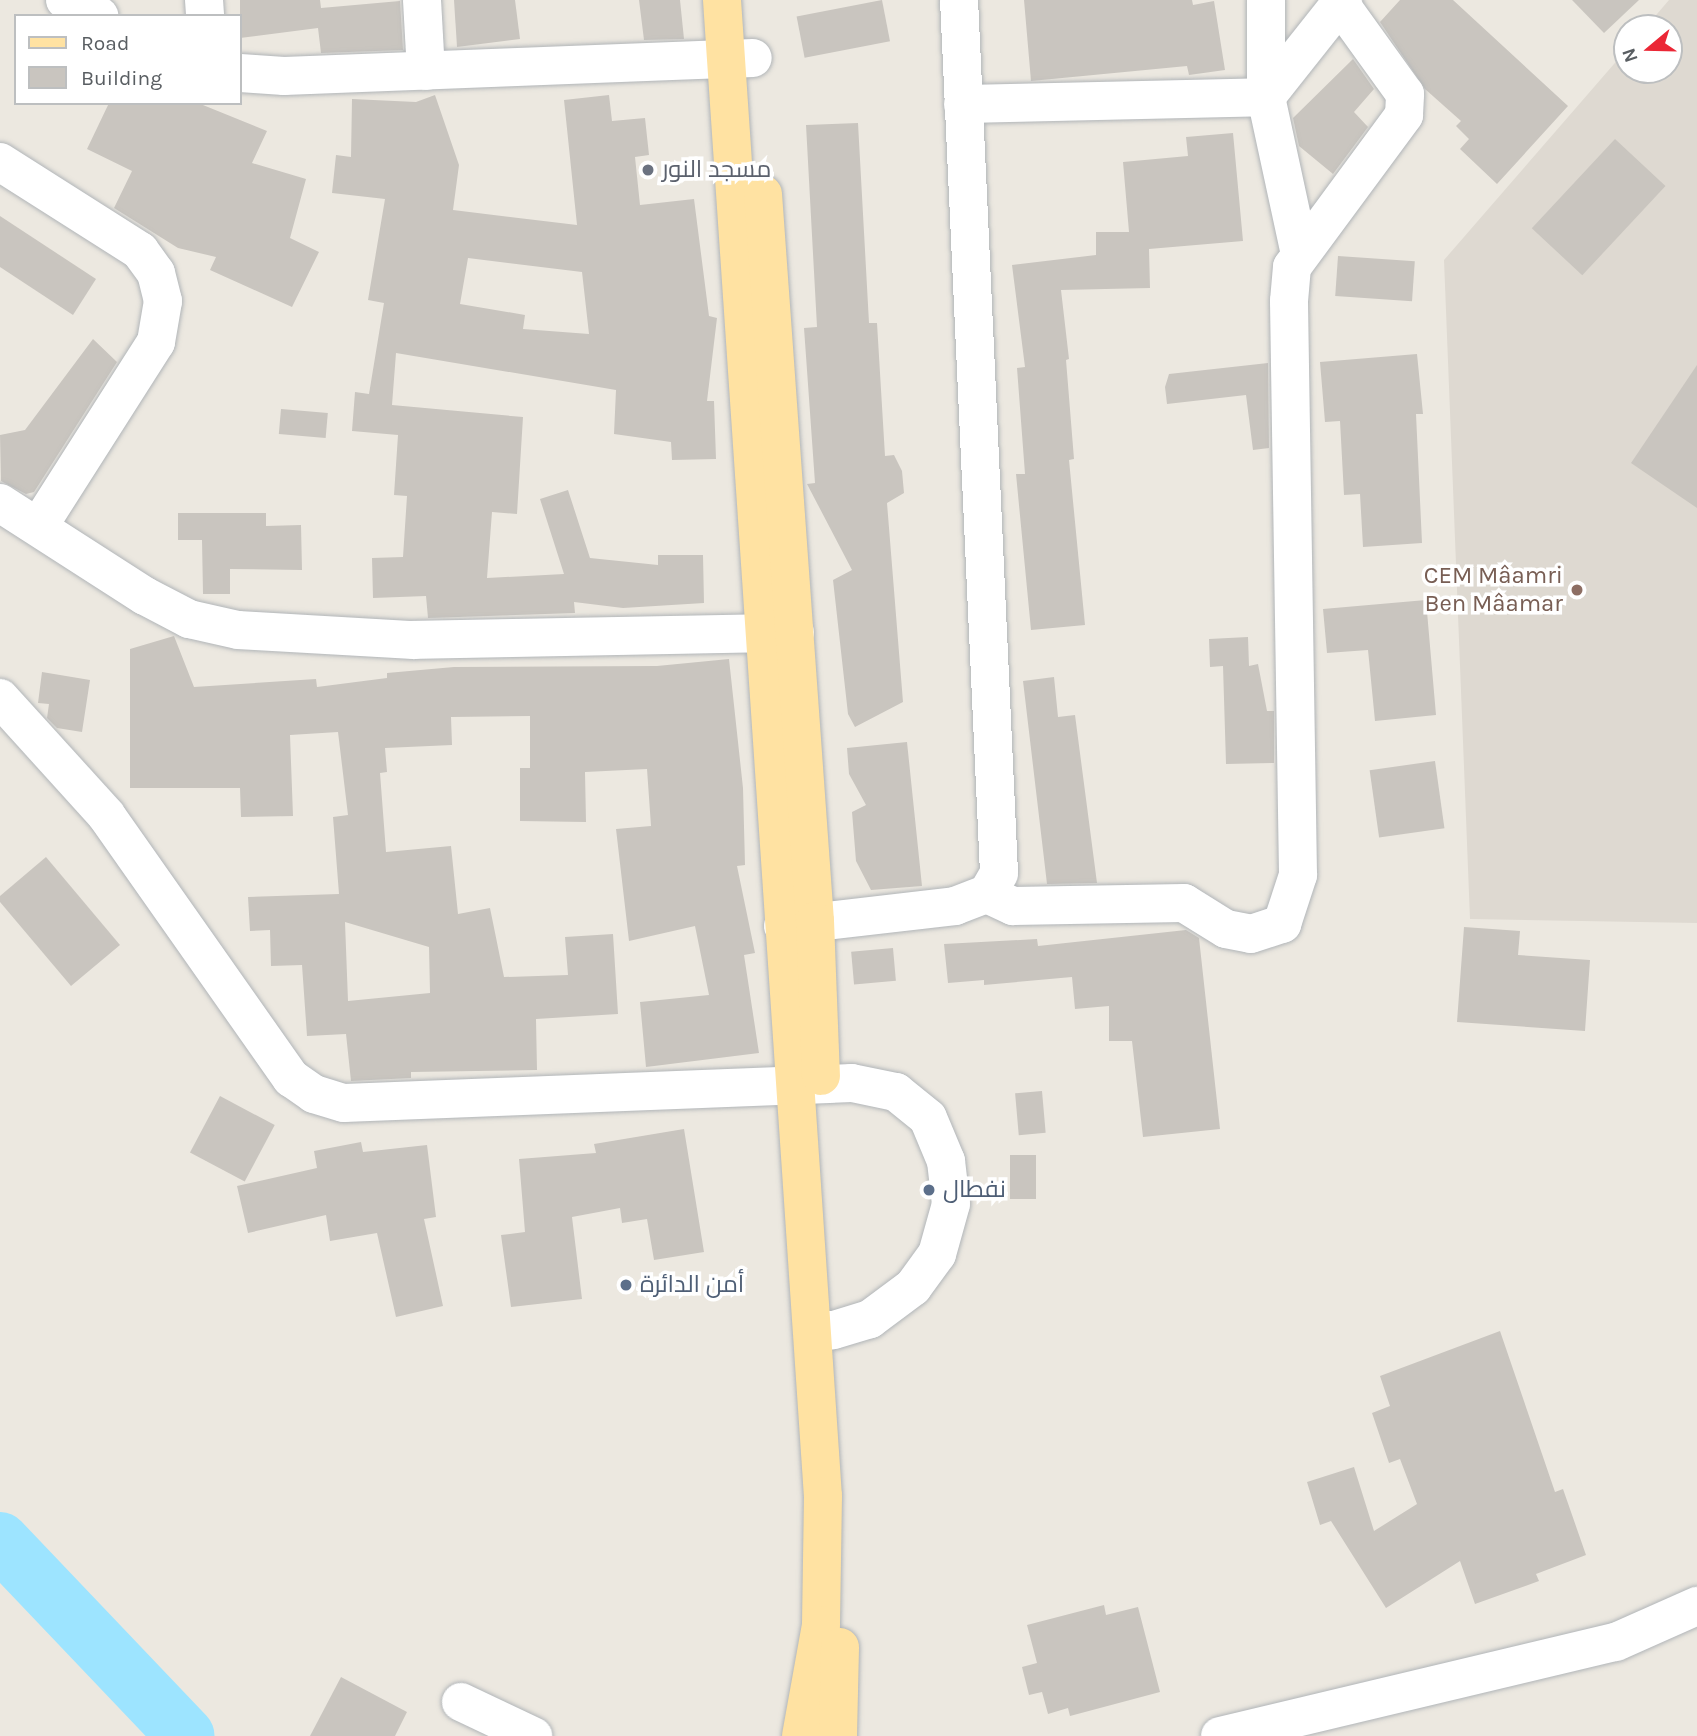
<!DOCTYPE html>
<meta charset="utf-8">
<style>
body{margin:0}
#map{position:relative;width:1697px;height:1736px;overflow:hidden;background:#ece8e0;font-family:Karla,Cairo,sans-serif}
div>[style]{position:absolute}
.education>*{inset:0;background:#ded9d1}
.river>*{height:58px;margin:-29px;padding:0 29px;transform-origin:29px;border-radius:29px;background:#9de4ff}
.building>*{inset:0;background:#c9c5bf;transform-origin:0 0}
.roads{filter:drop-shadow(0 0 2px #b1b5b8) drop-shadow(0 0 2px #b1b5b8)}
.minor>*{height:38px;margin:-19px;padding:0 19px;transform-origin:19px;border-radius:19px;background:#fff}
.major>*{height:38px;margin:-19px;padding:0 19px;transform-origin:19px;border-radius:19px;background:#ffe2a2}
.dots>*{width:19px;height:19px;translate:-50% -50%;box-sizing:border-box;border:4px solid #fff;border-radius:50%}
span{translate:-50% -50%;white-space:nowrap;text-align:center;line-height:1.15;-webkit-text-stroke:7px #fff;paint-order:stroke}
.worship-label{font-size:24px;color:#5b616d}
.left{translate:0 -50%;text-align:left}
.education-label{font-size:24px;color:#785e54}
.right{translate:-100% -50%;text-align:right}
.service-label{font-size:24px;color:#4e5e75}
.legend{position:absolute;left:14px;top:14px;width:228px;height:91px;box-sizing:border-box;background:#fff;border:2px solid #bdbfc0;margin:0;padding:9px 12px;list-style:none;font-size:21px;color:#595e62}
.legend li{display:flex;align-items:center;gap:14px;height:35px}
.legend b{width:35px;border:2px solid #bdbfc0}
.north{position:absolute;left:1613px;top:14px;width:70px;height:70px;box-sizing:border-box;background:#fff;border:2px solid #bdbfc0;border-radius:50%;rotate:251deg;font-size:19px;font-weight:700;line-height:28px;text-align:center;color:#595e62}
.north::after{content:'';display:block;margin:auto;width:24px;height:32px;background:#eb2736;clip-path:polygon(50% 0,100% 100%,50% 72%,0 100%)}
</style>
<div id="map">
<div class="education">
<div style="clip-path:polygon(1669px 0,1697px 0,1697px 923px,1470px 919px,1444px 260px,1627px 49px,1627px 70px,1669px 70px,1669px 28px,1645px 28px)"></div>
</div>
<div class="river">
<div style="left:0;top:1541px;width:269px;rotate:46.4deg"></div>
</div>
<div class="building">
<div style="clip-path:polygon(240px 0,320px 0,321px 8px,400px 1px,403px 50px,321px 53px,318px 28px,240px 38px)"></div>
<div style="clip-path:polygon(454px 0,515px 0,520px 39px,457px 47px)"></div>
<div style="clip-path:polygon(639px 0,680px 0,684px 39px,644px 40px)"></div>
<div style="left:882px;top:0;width:42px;height:87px;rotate:79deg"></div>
<div style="clip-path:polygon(1024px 0,1192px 0,1193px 5px,1214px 1px,1225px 70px,1189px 75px,1187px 66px,1031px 81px)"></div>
<div style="clip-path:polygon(1400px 0,1453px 0,1568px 106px,1497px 184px,1460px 149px,1469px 139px,1456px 126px,1461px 121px,1425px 89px,1380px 22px)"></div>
<div style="clip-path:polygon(1572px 0,1639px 0,1604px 33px)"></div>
<div style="clip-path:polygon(1353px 59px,1374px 89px,1354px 112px,1368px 127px,1333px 174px,1299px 146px,1293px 118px)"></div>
<div style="clip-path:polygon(evenodd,435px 95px,459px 165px,453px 210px,577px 225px,564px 100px,609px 95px,612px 121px,645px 118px,649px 155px,635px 157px,640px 205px,694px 199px,709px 316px,717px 318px,707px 401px,714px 401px,716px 459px,672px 460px,671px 442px,614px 434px,616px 390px,396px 353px,392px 405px,523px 417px,517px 514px,492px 512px,487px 578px,564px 574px,540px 499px,568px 490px,590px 558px,658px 565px,658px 555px,703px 555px,704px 603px,623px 608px,574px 602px,575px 613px,428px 618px,426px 596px,373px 598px,372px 558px,403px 557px,407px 496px,394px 495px,398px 435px,352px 431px,355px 392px,369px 394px,384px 303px,368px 300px,385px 199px,332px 193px,336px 155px,351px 157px,352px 99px,416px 102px,435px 95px,468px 258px,582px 272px,589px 334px,523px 329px,525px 315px,460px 304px,468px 258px)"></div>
<div style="clip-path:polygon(109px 103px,198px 103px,267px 131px,252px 163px,306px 179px,290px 238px,319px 252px,292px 307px,210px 270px,216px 257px,178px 248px,114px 208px,132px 171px,87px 149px)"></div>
<div style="clip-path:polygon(858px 123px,869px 323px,877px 323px,885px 456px,894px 455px,902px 471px,904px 493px,887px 503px,903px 702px,855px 727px,848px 714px,833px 580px,852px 570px,807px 484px,815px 483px,804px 328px,817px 327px,806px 125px)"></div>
<div style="clip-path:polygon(1233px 133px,1243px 241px,1149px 249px,1150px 288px,1061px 290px,1069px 359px,1066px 360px,1074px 459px,1069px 460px,1085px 625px,1031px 630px,1016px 474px,1025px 474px,1017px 368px,1025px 367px,1012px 265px,1096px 255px,1096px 232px,1129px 232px,1123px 162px,1188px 156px,1186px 137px)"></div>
<div style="left:1615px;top:139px;width:69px;height:122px;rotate:43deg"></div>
<div style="clip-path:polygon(0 216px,96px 279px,73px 315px,0 267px)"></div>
<div style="left:1338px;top:256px;width:77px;height:40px;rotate:4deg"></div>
<div style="clip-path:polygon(93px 339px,117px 362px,34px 492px,26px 494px,1px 481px,0 435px,25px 430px)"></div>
<div style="clip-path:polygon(1417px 354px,1423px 414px,1416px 414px,1422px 543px,1363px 547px,1360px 494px,1344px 495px,1340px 421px,1325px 422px,1320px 362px)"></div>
<div style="clip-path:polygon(1268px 363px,1269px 448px,1253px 450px,1246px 395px,1167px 404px,1165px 387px,1169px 374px)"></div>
<div style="clip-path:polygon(1697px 365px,1697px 508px,1631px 463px)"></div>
<div style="left:281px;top:409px;width:47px;height:25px;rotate:5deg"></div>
<div style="clip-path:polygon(178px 513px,266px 513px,266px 526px,301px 525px,302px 570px,230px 569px,230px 594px,203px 594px,202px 540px,178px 540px)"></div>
<div style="clip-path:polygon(1426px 600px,1436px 715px,1375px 721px,1368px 650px,1327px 653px,1323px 609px)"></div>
<div style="clip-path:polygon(evenodd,174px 636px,194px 687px,316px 679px,317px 687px,387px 678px,387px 673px,454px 667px,657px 666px,729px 659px,743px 788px,745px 865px,737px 866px,755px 953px,744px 955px,759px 1053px,646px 1067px,640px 1002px,709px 995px,695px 926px,629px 941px,616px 829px,651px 826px,647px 769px,585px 772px,586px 822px,520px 821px,520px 768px,530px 768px,530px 716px,451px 717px,452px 745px,385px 748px,387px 772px,380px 773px,386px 852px,451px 846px,458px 914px,490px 908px,504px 977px,568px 975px,565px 937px,613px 934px,618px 1014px,536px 1019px,537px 1070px,411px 1072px,411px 1078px,351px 1081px,346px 1034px,307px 1036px,302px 965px,271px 966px,270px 930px,250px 931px,248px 897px,339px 894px,333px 817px,348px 815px,338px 732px,290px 735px,293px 816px,241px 817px,240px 788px,130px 788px,130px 649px,174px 636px,345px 922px,429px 947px,430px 993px,348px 1001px,345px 922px)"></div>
<div style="clip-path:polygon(1248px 637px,1249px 666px,1258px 664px,1267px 711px,1274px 711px,1274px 763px,1226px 764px,1223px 666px,1210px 667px,1209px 639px)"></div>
<div style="clip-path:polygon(42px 672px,90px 680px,82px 732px,57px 728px,47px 718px,49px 704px,38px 703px)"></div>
<div style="clip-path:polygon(1054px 677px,1058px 717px,1075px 715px,1097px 883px,1047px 884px,1023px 681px)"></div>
<div style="clip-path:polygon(907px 742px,922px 886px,871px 890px,856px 861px,852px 812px,866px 805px,849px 774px,847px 748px)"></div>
<div style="left:1435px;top:761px;width:68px;height:66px;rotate:82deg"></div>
<div style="clip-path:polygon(46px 857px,120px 945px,71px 986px,0 902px,0 896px)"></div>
<div style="clip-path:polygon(1464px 927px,1520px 931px,1518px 955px,1590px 960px,1585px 1031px,1457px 1022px)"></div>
<div style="clip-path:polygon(1186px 930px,1199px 938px,1220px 1129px,1143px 1137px,1132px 1041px,1109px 1041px,1109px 1006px,1075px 1009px,1072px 977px,984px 985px,984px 980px,948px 983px,944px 944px,1037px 939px,1038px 946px)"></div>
<div style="left:893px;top:948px;width:33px;height:42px;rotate:85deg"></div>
<div style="left:1042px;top:1091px;width:42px;height:27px;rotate:85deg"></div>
<div style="left:220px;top:1096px;width:62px;height:64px;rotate:28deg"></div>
<div style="clip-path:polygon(684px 1129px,704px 1252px,654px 1260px,647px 1219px,622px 1223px,620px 1208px,572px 1217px,582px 1299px,511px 1307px,501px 1235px,525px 1232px,519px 1159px,596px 1153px,594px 1144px)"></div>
<div style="clip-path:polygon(361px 1142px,363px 1152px,427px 1145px,436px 1217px,424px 1219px,443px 1306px,396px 1317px,377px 1233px,330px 1241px,326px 1215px,248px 1233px,237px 1186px,317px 1168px,314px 1151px)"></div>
<div style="left:1036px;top:1155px;width:44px;height:26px;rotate:90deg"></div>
<div style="clip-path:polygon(1500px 1331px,1555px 1492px,1563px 1489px,1586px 1555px,1536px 1574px,1539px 1581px,1475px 1604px,1460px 1561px,1386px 1608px,1331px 1521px,1320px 1525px,1307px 1482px,1354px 1467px,1374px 1531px,1417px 1504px,1400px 1459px,1389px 1463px,1372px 1413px,1390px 1406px,1380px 1376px)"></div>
<div style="clip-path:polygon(1104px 1605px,1106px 1615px,1138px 1607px,1160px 1692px,1070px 1716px,1068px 1708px,1048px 1714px,1042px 1692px,1029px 1695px,1022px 1667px,1037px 1663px,1027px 1625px)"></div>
<div style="clip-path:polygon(341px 1677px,407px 1712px,395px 1736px,310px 1736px)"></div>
</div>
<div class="roads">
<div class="minor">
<div style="left:65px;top:0;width:38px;rotate:25deg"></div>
<div style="left:204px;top:0;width:16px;rotate:86deg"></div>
<div style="left:422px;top:0;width:71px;rotate:86.8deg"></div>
<div style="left:1266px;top:0;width:97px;rotate:90deg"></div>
<div style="left:1266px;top:97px;width:161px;rotate:77.8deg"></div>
<div style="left:240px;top:73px;width:44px;rotate:3.9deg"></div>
<div style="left:284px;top:76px;width:469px;rotate:-2.2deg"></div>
<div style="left:963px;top:104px;width:303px;rotate:-1.3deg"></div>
<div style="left:1266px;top:97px;width:124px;rotate:-51.6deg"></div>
<div style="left:0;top:162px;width:166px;rotate:32.4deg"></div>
<div style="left:140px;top:251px;width:27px;rotate:54deg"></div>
<div style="left:156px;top:273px;width:29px;rotate:76deg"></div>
<div style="left:163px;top:301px;width:42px;rotate:99.7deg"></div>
<div style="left:156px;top:342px;width:219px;rotate:122.5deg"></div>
<div style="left:0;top:503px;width:172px;rotate:32.7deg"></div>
<div style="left:145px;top:596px;width:50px;rotate:27.6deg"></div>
<div style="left:189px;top:619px;width:50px;rotate:12.7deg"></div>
<div style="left:238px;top:630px;width:176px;rotate:3.3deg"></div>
<div style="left:414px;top:640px;width:381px;rotate:-1.1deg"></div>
<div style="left:0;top:698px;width:158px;rotate:47.8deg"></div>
<div style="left:106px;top:815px;width:322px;rotate:54.9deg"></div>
<div style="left:291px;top:1078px;width:28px;rotate:35deg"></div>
<div style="left:314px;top:1094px;width:31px;rotate:17deg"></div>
<div style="left:344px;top:1103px;width:508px;rotate:-2.25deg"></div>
<div style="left:852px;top:1083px;width:45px;rotate:11.6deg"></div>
<div style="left:896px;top:1092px;width:41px;rotate:39.1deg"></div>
<div style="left:928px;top:1118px;width:47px;rotate:67.3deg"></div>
<div style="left:946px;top:1161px;width:43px;rotate:83.4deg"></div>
<div style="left:951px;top:1204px;width:52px;rotate:105.6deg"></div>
<div style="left:937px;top:1254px;width:41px;rotate:126deg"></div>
<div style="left:913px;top:1287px;width:54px;rotate:143.3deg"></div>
<div style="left:870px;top:1319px;width:39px;rotate:163deg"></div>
<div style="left:833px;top:1330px;width:20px;rotate:180deg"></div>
<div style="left:987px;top:894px;width:29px;rotate:25deg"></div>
<div style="left:1013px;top:906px;width:171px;rotate:-1deg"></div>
<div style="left:1184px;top:903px;width:49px;rotate:31.8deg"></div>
<div style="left:1226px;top:929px;width:25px;rotate:11deg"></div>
<div style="left:1251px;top:934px;width:33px;rotate:-18deg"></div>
<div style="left:1282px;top:924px;width:52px;rotate:-71.9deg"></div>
<div style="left:1298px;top:875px;width:574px;rotate:-90.9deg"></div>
<div style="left:1289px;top:301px;width:34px;rotate:-85deg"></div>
<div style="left:1292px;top:267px;width:189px;rotate:-53.6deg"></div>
<div style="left:1404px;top:115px;width:21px;rotate:-87deg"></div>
<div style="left:1405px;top:94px;width:111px;rotate:-125.8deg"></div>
<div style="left:783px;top:926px;width:173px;rotate:-6.6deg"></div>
<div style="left:955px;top:906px;width:34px;rotate:-21deg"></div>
<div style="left:987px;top:894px;width:24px;rotate:-60deg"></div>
<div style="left:999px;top:873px;width:874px;rotate:-92.62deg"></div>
<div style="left:461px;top:1702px;width:80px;rotate:25.3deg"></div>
<div style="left:1220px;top:1736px;width:407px;rotate:-13.4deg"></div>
<div style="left:1616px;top:1642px;width:89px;rotate:-24deg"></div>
</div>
<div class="major">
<div style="left:722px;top:0;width:1499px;rotate:86.14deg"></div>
<div style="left:823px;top:1496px;width:129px;rotate:90.9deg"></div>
<div style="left:821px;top:1625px;width:113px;rotate:100.2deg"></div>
<div style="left:763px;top:194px;width:729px;rotate:85.91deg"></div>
<div style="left:815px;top:921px;width:155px;rotate:87.8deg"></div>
<div style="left:838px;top:1736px;width:89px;rotate:-88.7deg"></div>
</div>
</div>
<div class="dots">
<div style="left:648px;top:170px;background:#6b7280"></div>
<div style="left:1577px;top:590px;background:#8d6e63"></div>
<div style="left:929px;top:1190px;background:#5c6f8a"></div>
<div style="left:626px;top:1285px;background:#5c6f8a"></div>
</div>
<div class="worship-label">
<span class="left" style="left:662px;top:170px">مسجد النور</span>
</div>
<div class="education-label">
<span class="right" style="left:1563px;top:590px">CEM Mâamri<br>Ben Mâamar</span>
</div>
<div class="service-label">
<span class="left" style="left:943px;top:1190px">نفطال</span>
<span class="left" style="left:640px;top:1285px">أمن الدائرة</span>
</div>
<ul class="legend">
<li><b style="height:9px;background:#ffe2a2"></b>Road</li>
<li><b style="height:19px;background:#c9c5bf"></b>Building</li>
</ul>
<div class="north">N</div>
</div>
